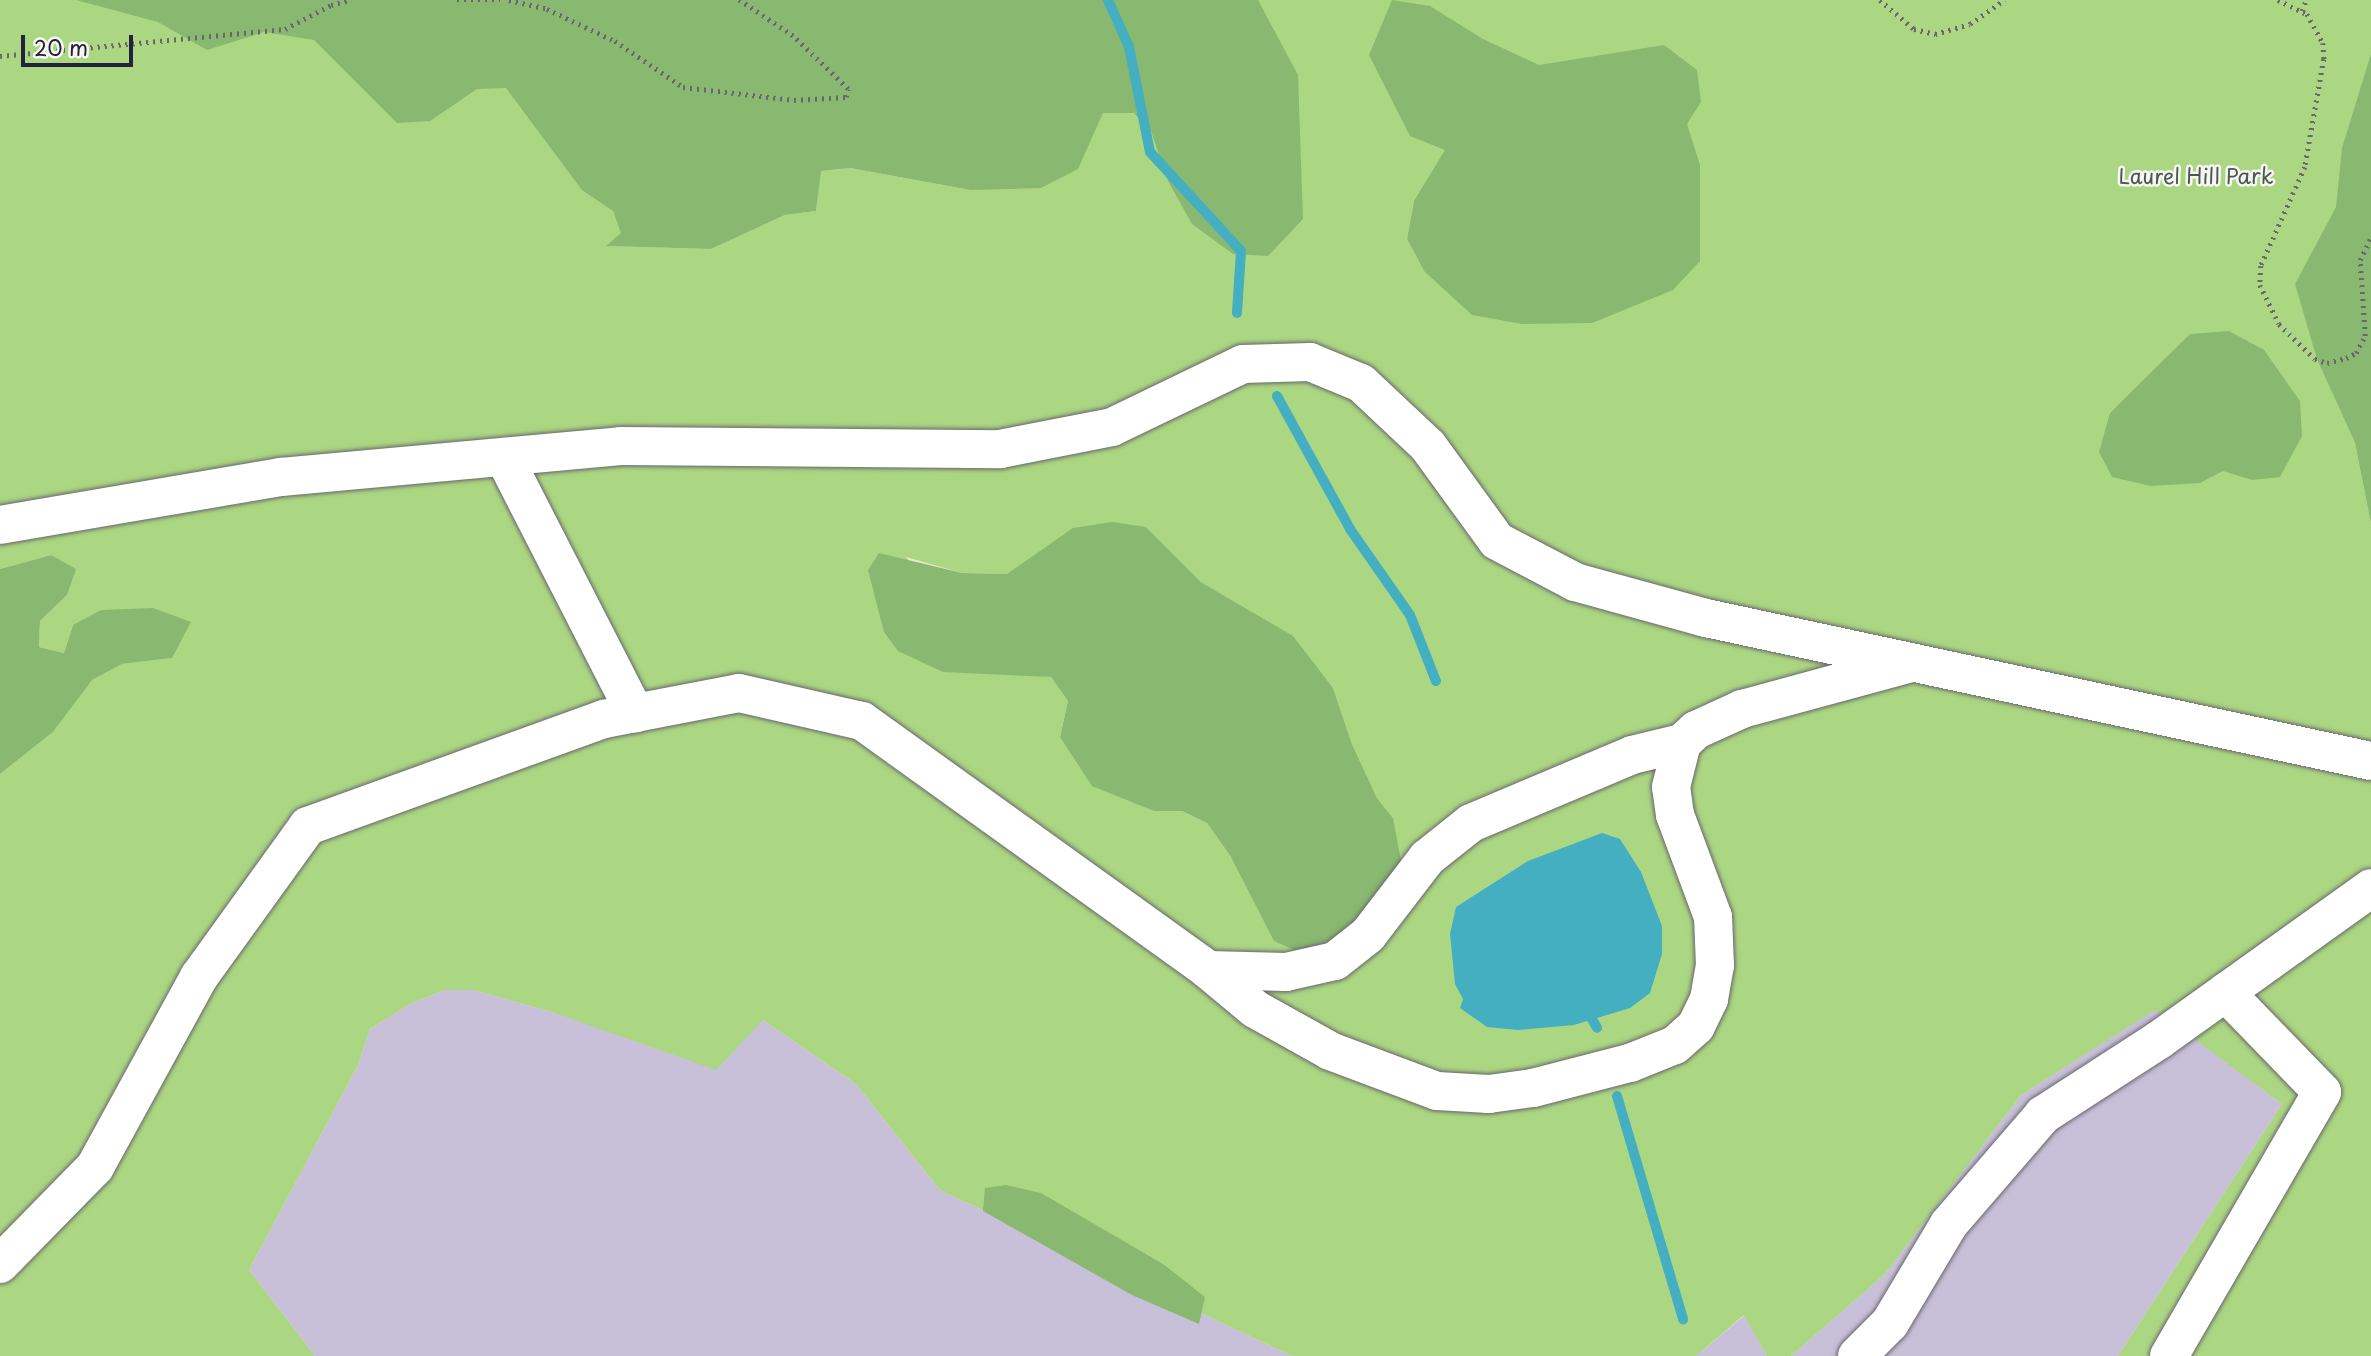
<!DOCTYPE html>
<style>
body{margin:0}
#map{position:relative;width:2371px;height:1356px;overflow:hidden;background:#ede6cb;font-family:"Playpen Sans",sans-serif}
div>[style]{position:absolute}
.industrial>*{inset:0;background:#c8c0d8}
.green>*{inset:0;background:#acd782}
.forest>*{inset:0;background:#89b870}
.water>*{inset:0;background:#43afc1}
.stream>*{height:10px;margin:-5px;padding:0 5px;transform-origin:5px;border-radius:5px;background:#43afc1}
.path>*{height:4.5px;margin-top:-2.25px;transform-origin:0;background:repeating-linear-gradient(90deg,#69676d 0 2px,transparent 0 7px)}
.roads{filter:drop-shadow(0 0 2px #69676d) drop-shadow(0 0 2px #69676d)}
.minor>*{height:38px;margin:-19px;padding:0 19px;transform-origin:19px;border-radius:19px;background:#fff}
span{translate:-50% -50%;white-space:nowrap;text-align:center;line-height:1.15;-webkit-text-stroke:5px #f6f6f2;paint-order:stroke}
.park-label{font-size:21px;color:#4b5850}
.scale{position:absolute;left:21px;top:35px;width:112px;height:32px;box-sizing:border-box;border:4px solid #22223b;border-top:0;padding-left:9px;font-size:21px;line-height:24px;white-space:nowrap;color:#22223b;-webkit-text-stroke:5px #f6f6f2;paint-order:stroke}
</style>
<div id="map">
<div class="industrial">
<div style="clip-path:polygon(444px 990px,474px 990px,555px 1013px,763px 1020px,856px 1084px,940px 1190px,1292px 1356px,315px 1356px,249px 1270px,358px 1065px,370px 1029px,408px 1005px)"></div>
<div style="clip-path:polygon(2155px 1009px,2282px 1104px,2118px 1356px,1791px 1356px,1885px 1274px,2021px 1095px)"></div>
<div style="clip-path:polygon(1745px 1315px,1767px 1356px,1696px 1356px)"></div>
</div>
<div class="green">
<div style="clip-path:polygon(evenodd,0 0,2371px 0,2371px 394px,2329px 385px,2355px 443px,2371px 524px,2371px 1356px,2118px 1356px,2282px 1104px,2155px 1010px,2021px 1095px,1885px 1274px,1791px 1356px,1767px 1356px,1744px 1315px,1696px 1356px,1292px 1356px,940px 1190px,856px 1084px,763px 1020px,716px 1070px,555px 1013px,474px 990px,444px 990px,408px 1005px,370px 1029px,358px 1065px,249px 1270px,315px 1356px,0 1356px,0 774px,53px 732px,91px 680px,122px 664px,171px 658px,73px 625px,64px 653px,39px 647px,40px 621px,67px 595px,51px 555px,0 569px,0 0,1086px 144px,970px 190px,850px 168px,820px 171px,816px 211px,785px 215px,711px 249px,608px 246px,622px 233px,613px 211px,566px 166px,1086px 144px,0 0,1414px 201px,1424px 271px,1407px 239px,1414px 201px,0 0,2135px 391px,2252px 480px,2223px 470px,2110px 413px,2135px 391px,0 0,1146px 527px,1201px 582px,1252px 612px,1333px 688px,1352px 744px,1377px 798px,1393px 818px,1231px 857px,1207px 823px,1182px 811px,1154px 811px,1060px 737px,1068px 701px,1051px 677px,1001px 672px,906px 557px,962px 573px,1007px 574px,1146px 527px)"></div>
</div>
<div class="forest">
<div style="clip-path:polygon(76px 0,1258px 0,1298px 75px,1303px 219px,1268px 256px,1233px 254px,1192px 224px,1168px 181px,1151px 131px,1134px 113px,1103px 113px,1078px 169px,1041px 188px,970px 190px,850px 168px,821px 171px,816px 211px,785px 215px,711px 249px,606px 246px,621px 233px,613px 211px,582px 190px,506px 88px,477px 89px,430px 121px,397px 123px,314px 40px,264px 32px,207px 50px,158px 22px)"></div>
<div style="clip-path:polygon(1392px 0,1430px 6px,1483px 39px,1539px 65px,1664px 45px,1697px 70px,1701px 102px,1687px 124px,1700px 165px,1700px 261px,1673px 290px,1592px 323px,1522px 324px,1472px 315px,1424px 271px,1407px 239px,1414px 201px,1445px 150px,1410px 136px,1369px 55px)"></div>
<div style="clip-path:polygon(2371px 54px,2371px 524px,2355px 443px,2317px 359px,2295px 284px,2336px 207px,2342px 148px)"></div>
<div style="clip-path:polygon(2229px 331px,2264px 350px,2300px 401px,2302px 436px,2280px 477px,2252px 480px,2223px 471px,2200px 483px,2151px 486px,2112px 477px,2099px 452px,2110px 413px,2190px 334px)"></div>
<div style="clip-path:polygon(1112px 522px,1146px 527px,1201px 582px,1293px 636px,1333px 688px,1352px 744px,1377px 798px,1393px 818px,1401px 861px,1350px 927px,1309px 956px,1274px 941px,1231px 857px,1207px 823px,1182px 811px,1154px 811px,1092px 786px,1060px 737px,1068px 701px,1051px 677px,943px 672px,898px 651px,884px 632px,868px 570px,879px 553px,962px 573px,1007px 574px,1073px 528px)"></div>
<div style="clip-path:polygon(51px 555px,76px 569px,67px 595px,40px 621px,39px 647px,64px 653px,73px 625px,101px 610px,153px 608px,191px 622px,172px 658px,122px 664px,92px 680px,53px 732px,0 774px,0 569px)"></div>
<div style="clip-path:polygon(1006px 1185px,1041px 1193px,1163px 1264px,1205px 1297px,1199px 1324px,1132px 1295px,983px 1211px,985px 1188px)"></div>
</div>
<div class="water">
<div style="clip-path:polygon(1602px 833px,1620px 839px,1641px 872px,1662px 926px,1662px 954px,1650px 993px,1630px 1008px,1574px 1025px,1518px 1030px,1487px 1027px,1460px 1008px,1463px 999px,1455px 984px,1450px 934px,1456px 907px,1528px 861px)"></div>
</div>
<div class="stream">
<div style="left:1108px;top:0;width:51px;rotate:65.9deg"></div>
<div style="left:1129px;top:47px;width:107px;rotate:78.7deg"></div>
<div style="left:1150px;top:152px;width:134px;rotate:47.4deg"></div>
<div style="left:1241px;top:251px;width:62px;rotate:93.7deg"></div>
<div style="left:1277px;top:396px;width:152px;rotate:61.2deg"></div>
<div style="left:1350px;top:529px;width:105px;rotate:55.1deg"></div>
<div style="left:1410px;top:615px;width:71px;rotate:68.5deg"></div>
<div style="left:1585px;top:1007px;width:24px;rotate:60deg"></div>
<div style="left:1617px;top:1096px;width:233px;rotate:73.5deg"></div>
</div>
<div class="path">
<div style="left:457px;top:0;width:43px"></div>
<div style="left:509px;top:0;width:39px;rotate:13deg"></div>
<div style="left:547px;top:9px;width:75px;rotate:25.2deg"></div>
<div style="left:615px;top:41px;width:82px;rotate:34.1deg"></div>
<div style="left:683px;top:87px;width:112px;rotate:6.7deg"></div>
<div style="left:794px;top:100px;width:52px;rotate:-3.3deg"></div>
<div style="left:846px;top:97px;width:8px;rotate:-76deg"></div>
<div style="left:848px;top:89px;width:76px;rotate:-136.1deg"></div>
<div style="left:793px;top:36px;width:65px;rotate:-146.3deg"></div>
<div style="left:1880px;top:0;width:45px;rotate:40.5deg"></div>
<div style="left:1914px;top:29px;width:22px;rotate:13deg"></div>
<div style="left:1935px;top:34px;width:36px;rotate:-16deg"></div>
<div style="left:1970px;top:24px;width:42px;rotate:-35.2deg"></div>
<div style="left:2278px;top:0;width:32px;rotate:26deg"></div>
<div style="left:2307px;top:14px;width:33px;rotate:61deg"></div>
<div style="left:2323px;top:43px;width:16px;rotate:86deg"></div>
<div style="left:2324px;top:59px;width:110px;rotate:100deg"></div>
<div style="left:2305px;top:167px;width:108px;rotate:114deg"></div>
<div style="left:2261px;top:266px;width:19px;rotate:93deg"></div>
<div style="left:2260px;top:285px;width:43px;rotate:64deg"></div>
<div style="left:2279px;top:324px;width:50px;rotate:44.2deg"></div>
<div style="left:2315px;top:359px;width:13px;rotate:18deg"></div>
<div style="left:2327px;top:363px;width:20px;rotate:-15deg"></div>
<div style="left:2346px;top:358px;width:11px;rotate:-27deg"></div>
<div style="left:2356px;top:353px;width:19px;rotate:-62deg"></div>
<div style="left:2365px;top:336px;width:76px;rotate:-93.8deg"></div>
<div style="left:2360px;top:260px;width:25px;rotate:-64deg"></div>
<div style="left:2302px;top:11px;width:12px;rotate:-70deg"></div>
<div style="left:0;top:56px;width:286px;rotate:-5.4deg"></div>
<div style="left:285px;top:29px;width:52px;rotate:-27.6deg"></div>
<div style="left:331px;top:5px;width:20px;rotate:-15deg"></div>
</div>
<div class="roads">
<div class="minor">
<div style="left:504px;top:457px;width:288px;rotate:62.9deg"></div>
<div style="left:0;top:525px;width:285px;rotate:-9.7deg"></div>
<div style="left:281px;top:477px;width:341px;rotate:-5.2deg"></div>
<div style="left:621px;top:446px;width:379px;rotate:0.5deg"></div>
<div style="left:1000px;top:449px;width:114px;rotate:-11.1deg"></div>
<div style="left:1112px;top:427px;width:145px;rotate:-25.7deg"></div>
<div style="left:1243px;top:364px;width:67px;rotate:-1.7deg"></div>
<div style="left:1310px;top:362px;width:55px;rotate:22.4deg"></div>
<div style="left:1361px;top:383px;width:92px;rotate:43.2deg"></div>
<div style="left:1428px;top:446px;width:117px;rotate:54deg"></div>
<div style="left:1497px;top:541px;width:88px;rotate:27.7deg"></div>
<div style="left:1575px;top:582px;width:136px;rotate:15.4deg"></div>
<div style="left:1706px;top:618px;width:680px;rotate:12.14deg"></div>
<div style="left:1208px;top:970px;width:78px;rotate:1.5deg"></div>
<div style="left:1286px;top:972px;width:50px;rotate:-12.7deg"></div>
<div style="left:1335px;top:961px;width:42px;rotate:-38.2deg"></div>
<div style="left:1368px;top:935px;width:97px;rotate:-52.5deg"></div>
<div style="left:1427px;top:858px;width:56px;rotate:-38.5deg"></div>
<div style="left:1471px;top:823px;width:175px;rotate:-22.9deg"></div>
<div style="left:1632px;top:755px;width:51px;rotate:-13.5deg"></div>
<div style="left:0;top:1264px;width:136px;rotate:-45.6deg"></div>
<div style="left:95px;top:1167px;width:217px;rotate:-61.3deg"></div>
<div style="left:199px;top:977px;width:186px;rotate:-54.2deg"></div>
<div style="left:308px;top:826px;width:315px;rotate:-19.9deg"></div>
<div style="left:604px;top:719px;width:137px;rotate:-10.9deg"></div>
<div style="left:739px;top:693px;width:126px;rotate:12.8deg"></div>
<div style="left:862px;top:721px;width:426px;rotate:35.7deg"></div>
<div style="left:1208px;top:970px;width:61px;rotate:39.7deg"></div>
<div style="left:1255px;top:1009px;width:86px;rotate:29.2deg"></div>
<div style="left:1330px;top:1051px;width:114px;rotate:20.5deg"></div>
<div style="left:1437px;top:1091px;width:52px;rotate:3.3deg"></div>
<div style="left:1489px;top:1094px;width:44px;rotate:-7.8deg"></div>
<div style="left:1533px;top:1088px;width:100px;rotate:-14.5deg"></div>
<div style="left:1630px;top:1063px;width:48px;rotate:-21.8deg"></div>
<div style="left:1675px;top:1045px;width:28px;rotate:-42deg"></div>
<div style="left:1696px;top:1026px;width:30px;rotate:-64deg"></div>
<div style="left:1709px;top:999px;width:34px;rotate:-80deg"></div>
<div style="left:1715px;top:966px;width:49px;rotate:-92.3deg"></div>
<div style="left:1713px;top:917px;width:109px;rotate:-110.4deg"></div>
<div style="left:1675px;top:815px;width:28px;rotate:-98deg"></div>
<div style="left:1671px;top:787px;width:45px;rotate:-76deg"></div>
<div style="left:1682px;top:743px;width:19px;rotate:-43deg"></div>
<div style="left:1696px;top:730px;width:51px;rotate:-24.5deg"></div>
<div style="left:1742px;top:709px;width:175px;rotate:-15.2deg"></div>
<div style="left:1857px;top:1356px;width:47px;rotate:-45deg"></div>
<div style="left:1890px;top:1323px;width:115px;rotate:-59.2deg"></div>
<div style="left:1949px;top:1224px;width:144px;rotate:-49.2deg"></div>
<div style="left:2043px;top:1115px;width:138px;rotate:-32.9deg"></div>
<div style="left:2159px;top:1040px;width:261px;rotate:-35.6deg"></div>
<div style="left:2169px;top:1356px;width:305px;rotate:-59.9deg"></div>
<div style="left:2322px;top:1092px;width:139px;rotate:-134.1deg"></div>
</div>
</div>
<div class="park-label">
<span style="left:2196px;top:175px">Laurel Hill Park</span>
</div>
<div class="scale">20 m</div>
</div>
